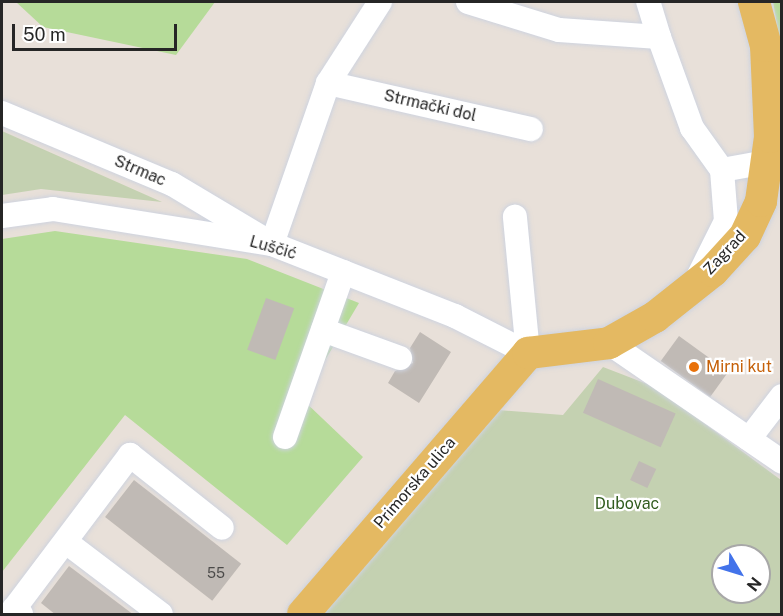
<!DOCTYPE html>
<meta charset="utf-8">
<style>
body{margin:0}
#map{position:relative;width:783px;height:616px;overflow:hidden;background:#e8e0d9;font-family:"Public Sans",sans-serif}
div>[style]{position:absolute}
.green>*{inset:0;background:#b6db99}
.cemetery>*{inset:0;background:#c4d1b1}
.building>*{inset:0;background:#c0bab5;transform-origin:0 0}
.roads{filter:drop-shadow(0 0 2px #ced3df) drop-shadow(0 0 2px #ced3df)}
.minor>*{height:24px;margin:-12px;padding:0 12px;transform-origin:12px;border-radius:12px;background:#fff}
.major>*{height:32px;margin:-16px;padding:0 16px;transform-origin:16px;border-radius:16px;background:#e4b962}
.dots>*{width:16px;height:16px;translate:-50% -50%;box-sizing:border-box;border:3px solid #fff;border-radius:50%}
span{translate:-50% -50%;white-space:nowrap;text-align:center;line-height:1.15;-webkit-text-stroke:4.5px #fff;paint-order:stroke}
.number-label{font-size:14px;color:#4c4b4a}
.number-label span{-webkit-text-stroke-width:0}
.street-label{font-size:16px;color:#262626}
.food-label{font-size:16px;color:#c56008}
.left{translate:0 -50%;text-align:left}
.park-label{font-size:16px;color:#315c1e}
.frame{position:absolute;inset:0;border:3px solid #262626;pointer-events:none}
.north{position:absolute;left:711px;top:544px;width:60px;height:60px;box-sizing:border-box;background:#fff;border:2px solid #a8a8a8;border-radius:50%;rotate:128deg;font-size:16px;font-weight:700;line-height:24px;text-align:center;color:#262626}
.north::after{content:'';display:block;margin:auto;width:21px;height:27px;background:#4373ea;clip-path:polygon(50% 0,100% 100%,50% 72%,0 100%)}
.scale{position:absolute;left:12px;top:24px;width:165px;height:27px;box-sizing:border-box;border:3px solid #262626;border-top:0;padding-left:8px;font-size:18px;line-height:21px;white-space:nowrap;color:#262626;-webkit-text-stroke:4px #fff;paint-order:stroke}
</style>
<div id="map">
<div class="green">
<div style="clip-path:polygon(16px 2px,215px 2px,176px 55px,43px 27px)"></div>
<div style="clip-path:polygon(773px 2px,781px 2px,781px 47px)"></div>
<div style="clip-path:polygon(55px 231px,247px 259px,359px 303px,302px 399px,363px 457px,287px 545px,125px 415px,2px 572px,2px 239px)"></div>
</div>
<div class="cemetery">
<div style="clip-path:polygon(2px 131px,162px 202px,41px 189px,2px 195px)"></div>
<div style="clip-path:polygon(evenodd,603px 367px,655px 387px,781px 480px,781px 614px,324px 614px,498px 410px,563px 415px,603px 367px,723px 556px,759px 556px,759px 592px,723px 592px,723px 556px)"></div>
</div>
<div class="building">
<div style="left:266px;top:298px;width:30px;height:55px;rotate:20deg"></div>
<div style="clip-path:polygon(420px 332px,451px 352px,419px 403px,388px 383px,395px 371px,413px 363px,410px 348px)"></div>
<div style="left:679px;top:336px;width:61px;height:31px;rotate:36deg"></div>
<div style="left:598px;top:379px;width:85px;height:37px;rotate:24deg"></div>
<div style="left:639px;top:461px;width:19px;height:21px;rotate:25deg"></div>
<div style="left:134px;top:480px;width:136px;height:47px;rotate:38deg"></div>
<div style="clip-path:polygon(69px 566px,134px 615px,56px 615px,41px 603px)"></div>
</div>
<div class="roads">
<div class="minor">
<div style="left:468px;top:2px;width:95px;rotate:17.1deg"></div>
<div style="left:559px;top:30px;width:100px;rotate:4deg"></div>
<div style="left:659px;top:37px;width:37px;rotate:-107deg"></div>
<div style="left:659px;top:37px;width:97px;rotate:70.1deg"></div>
<div style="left:692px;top:128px;width:52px;rotate:54.5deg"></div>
<div style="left:722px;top:170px;width:46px;rotate:-10.1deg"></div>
<div style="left:328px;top:83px;width:208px;rotate:12.8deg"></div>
<div style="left:2px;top:113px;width:184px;rotate:22.7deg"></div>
<div style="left:172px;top:184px;width:101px;rotate:30.9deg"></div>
<div style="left:2px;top:216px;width:51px;rotate:-7.8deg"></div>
<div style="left:53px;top:209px;width:222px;rotate:9.1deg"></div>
<div style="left:272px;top:244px;width:197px;rotate:21.5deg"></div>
<div style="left:455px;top:316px;width:82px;rotate:26.9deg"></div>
<div style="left:528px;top:353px;width:137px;rotate:-95.5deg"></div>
<div style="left:272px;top:244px;width:170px;rotate:-70.8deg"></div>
<div style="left:328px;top:83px;width:96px;rotate:-57.3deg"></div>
<div style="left:698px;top:277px;width:63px;rotate:-63.4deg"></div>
<div style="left:726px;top:221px;width:51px;rotate:-94.5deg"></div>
<div style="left:323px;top:330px;width:82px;rotate:20deg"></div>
<div style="left:609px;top:343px;width:210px;rotate:34.5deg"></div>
<div style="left:285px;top:437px;width:175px;rotate:-70.6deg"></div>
<div style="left:749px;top:439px;width:54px;rotate:-52.5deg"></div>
<div style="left:66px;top:542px;width:119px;rotate:37.2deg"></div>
<div style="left:21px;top:614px;width:9px;rotate:-144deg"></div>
<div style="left:14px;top:609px;width:193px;rotate:-53deg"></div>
<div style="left:130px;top:455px;width:117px;rotate:38.4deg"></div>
</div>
<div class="major">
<div style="left:303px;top:614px;width:345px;rotate:-49.2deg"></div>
<div style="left:528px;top:353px;width:82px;rotate:-7deg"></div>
<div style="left:609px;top:343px;width:53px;rotate:-29.5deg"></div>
<div style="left:655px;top:317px;width:74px;rotate:-38.4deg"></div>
<div style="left:713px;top:271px;width:47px;rotate:-47.6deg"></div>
<div style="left:745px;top:236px;width:38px;rotate:-65deg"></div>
<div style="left:761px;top:201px;width:65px;rotate:-82deg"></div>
<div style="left:770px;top:137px;width:91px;rotate:-92.5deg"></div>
<div style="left:766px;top:46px;width:46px;rotate:-105.3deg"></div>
</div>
</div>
<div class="dots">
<div style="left:694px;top:367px;background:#e8710a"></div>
</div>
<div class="number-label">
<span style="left:216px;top:573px">55</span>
</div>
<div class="street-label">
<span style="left:430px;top:106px;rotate:13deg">Strmački dol</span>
<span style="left:140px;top:171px;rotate:23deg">Strmac</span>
<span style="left:273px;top:248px;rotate:16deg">Luščić</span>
<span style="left:725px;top:253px;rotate:-47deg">Zagrad</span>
<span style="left:415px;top:483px;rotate:-49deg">Primorska ulica</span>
</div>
<div class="food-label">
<span class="left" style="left:706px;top:367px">Mirni kut</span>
</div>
<div class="park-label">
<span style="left:627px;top:504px">Dubovac</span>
</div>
<div class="frame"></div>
<div class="north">N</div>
<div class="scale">50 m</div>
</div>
